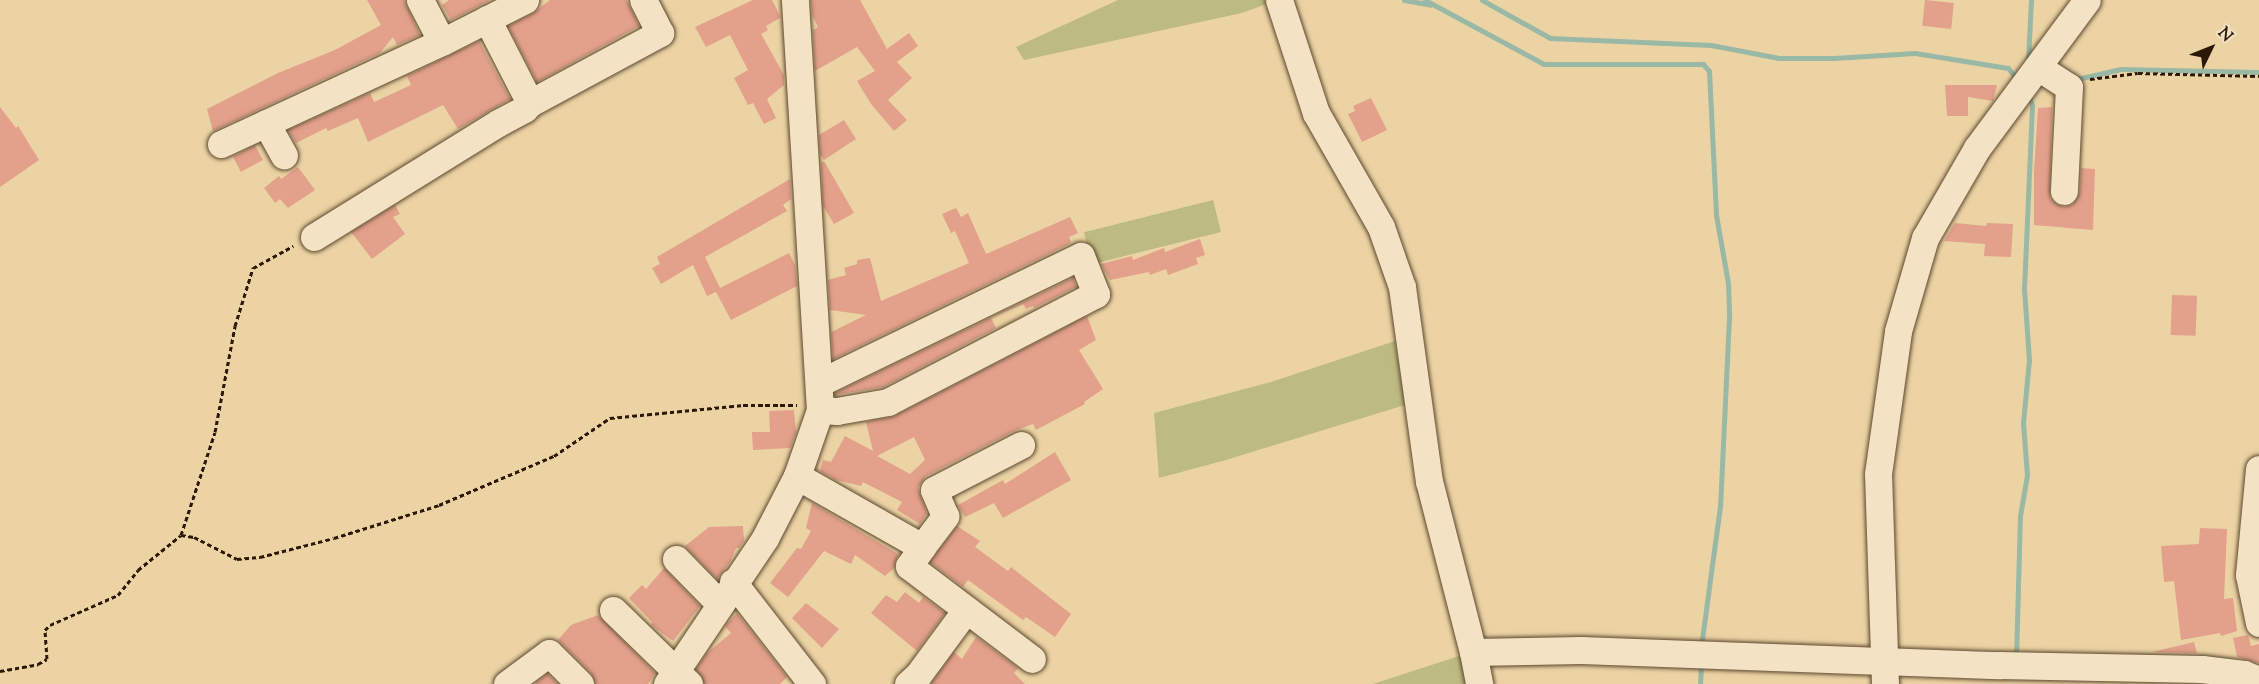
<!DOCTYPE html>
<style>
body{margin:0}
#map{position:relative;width:2259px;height:684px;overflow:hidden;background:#ecd3a4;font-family:"Sorts Mill Goudy",serif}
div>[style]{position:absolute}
.green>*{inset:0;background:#bdbb82;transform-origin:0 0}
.stream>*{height:5px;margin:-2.5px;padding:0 2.5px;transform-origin:2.5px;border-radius:2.5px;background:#99b8a5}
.building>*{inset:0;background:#e3a08a;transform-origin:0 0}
.path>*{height:3px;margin-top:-1.5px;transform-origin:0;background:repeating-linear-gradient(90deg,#2b1807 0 4.5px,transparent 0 7.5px)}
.roads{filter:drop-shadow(0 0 2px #5b472e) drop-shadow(0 0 2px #5b472e)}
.minor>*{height:27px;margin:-13.5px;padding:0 13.5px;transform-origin:13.5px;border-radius:13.5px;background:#f3e2c4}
span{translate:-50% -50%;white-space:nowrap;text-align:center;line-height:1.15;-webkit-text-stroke:4.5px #f3e2c4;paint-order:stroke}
.north{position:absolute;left:2181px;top:18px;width:60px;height:60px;-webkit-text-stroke:4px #f3e2c4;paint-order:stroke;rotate:47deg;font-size:16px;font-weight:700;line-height:24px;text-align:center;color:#2b1807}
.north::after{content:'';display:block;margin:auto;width:21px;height:27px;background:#2b1807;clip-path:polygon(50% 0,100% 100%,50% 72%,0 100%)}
</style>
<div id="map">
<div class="green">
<div style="clip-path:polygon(1118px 0,1268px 0,1269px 3px,1242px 13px,1024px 60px,1016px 47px)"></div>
<div style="left:1213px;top:200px;width:33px;height:133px;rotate:76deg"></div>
<div style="clip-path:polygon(1395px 341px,1405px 405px,1226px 460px,1159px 478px,1154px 413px,1271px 382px)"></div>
<div style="clip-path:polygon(1462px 655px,1469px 684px,1373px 684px)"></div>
</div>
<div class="stream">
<div style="left:1404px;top:0;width:27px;rotate:10deg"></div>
<div style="left:1425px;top:0;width:135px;rotate:28.3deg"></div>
<div style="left:1544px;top:64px;width:159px"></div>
<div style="left:1703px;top:64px;width:9px;rotate:49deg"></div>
<div style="left:1709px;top:71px;width:144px;rotate:87.2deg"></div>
<div style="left:1716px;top:215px;width:69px;rotate:80deg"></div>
<div style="left:1728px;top:283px;width:34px;rotate:88deg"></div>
<div style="left:1729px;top:317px;width:189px;rotate:92.7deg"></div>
<div style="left:1720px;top:506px;width:141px;rotate:97.7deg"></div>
<div style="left:1482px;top:0;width:78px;rotate:29.2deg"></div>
<div style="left:1550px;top:38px;width:161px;rotate:2.5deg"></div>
<div style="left:1711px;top:45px;width:69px;rotate:10.8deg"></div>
<div style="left:1779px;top:58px;width:55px"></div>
<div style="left:1834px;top:58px;width:81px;rotate:-3.5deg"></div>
<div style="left:1915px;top:53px;width:94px;rotate:9.2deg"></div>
<div style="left:2008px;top:68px;width:14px;rotate:51deg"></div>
<div style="left:2028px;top:61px;width:61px;rotate:-87.2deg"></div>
<div style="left:2073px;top:80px;width:49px;rotate:-12.9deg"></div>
<div style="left:2121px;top:69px;width:138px;rotate:1.2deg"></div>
<div style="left:2016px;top:658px;width:142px;rotate:-88.4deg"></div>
<div style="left:2020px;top:516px;width:42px;rotate:-80.3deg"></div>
<div style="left:2027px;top:475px;width:52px;rotate:-94.4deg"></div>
<div style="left:2023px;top:423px;width:63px;rotate:-84.6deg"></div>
<div style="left:2029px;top:360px;width:71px;rotate:-94deg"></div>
<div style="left:2024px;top:289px;width:184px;rotate:-87.5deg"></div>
<div style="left:2032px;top:105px;width:12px;rotate:-110deg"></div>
<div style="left:1700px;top:684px;width:22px;rotate:-87deg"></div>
</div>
<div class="building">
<div style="clip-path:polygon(367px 0,404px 0,420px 35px,397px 45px,393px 37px,380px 53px,213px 131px,207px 109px,278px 73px,335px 50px,381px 25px)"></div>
<div style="clip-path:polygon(449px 0,490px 0,451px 20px,442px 5px)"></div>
<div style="clip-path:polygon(550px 0,627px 0,639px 26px,537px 82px,508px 26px,532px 14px)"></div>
<div style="clip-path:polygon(753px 0,772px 0,780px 16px,780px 18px,766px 26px,768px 30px,761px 34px,784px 75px,784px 85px,767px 99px,776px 118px,764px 124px,753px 103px,748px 105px,734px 78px,748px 70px,730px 35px,706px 47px,695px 27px)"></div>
<div style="clip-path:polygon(811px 0,860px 0,887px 49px,909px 33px,918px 46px,897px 62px,912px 78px,888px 100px,907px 120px,894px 131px,871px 104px,857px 81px,875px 71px,857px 47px,815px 71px,813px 30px,818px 27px,812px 15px)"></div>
<div style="left:1925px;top:0;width:29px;height:26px;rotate:6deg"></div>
<div style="clip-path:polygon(479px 41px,510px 99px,458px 129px,443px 105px,368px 142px,358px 118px,328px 131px,326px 128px,296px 143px,288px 130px,370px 93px,374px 102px,411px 85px,407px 76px)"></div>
<div style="clip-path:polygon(1945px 85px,1997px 85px,1993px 101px,1968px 97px,1968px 116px,1947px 116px)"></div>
<div style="clip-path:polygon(1371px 98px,1387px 130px,1362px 142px,1348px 114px,1355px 111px,1353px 106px)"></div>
<div style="clip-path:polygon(0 107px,16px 128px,18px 126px,39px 160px,0 187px)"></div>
<div style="clip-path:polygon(2052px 107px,2050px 198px,2056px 204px,2064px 207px,2072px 205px,2080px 192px,2081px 168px,2095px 169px,2093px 230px,2034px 225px,2034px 171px,2038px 108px)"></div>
<div style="clip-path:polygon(844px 120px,856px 139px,824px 160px,820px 154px,819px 135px)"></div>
<div style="left:255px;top:145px;width:17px;height:25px;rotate:62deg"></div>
<div style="clip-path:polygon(824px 161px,854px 213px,834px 224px,823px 206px,821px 163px)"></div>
<div style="clip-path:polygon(298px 167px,315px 190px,288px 208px,280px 199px,275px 203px,264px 188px,279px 176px,281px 179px)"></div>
<div style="clip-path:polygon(790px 179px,791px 199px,783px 205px,787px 211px,705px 257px,720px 288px,789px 253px,795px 265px,797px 286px,731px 320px,716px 292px,707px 296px,693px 265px,661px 284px,652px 268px,660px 264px,657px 257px)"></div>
<div style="clip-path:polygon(395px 205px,400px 214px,393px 217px,405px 234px,372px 259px,351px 232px)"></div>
<div style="clip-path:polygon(956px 208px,961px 217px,968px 213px,986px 254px,1070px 217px,1078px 233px,1069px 237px,1071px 242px,1067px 245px,833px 359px,831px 332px,866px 315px,830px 310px,828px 280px,846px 275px,844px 268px,857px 264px,857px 260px,870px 258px,881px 301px,969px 263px,955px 231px,951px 233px,942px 214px)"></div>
<div style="clip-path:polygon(1955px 223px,1986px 226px,1987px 223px,2013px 224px,2011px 257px,1984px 256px,1985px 244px,1944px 241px)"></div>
<div style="clip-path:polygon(1200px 239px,1205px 255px,1196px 258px,1198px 264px,1168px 275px,1166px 269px,1150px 275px,1149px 272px,1110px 280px,1101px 264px,1132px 256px,1133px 260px,1164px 248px,1165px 252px)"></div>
<div style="clip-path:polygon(1073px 278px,1076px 287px,1034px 308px,1033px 306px,1026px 309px,1023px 304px,991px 318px,996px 328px,883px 387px,835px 395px,835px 393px)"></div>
<div style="left:2172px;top:295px;width:25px;height:40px;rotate:2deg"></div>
<div style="clip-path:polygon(evenodd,1087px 316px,1096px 340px,1079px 350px,1103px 389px,1084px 402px,1085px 404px,1036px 430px,1033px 424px,1014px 431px,926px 476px,918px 488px,927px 513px,920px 524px,897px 510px,902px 502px,863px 482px,861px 486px,836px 480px,820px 471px,823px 460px,831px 462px,845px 436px,873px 451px,866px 422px,895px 416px,1087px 316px,914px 437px,925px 460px,910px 474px,877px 456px,914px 437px)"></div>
<div style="clip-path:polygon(794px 410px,796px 432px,790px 448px,753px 450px,752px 432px,770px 432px,769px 411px)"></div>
<div style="clip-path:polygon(1055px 452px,1071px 480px,1003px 518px,994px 503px,965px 517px,958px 505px,1003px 480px,1005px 484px)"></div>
<div style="clip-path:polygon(812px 503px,898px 554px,894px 568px,885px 576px,855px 555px,851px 564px,824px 551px,788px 597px,770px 583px,797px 548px,801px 549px,811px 531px,806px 528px)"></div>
<div style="clip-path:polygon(743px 526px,744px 541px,739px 548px,736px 548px,730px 562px,717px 579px,685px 546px,709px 527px)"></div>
<div style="clip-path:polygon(957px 526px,980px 541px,975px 547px,1008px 571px,1011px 567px,1071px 614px,1055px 637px,1026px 617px,1023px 620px,968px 580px,963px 587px,930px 562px)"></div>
<div style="clip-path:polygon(2200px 528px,2227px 529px,2224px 599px,2233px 598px,2237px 631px,2221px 636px,2220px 633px,2181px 640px,2174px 581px,2164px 582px,2161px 546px,2199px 544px)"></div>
<div style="clip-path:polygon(664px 568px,700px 606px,673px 641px,651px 625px,652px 622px,629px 598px,642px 585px,646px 589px)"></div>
<div style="clip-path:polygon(905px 592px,919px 603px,923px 597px,945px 613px,917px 651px,871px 613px,886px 595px,897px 602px)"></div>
<div style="clip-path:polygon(806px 603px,839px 629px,822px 648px,792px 618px)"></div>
<div style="clip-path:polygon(737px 613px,787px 677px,780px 684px,704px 684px,696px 669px,706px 654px,731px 633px,725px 626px)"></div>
<div style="clip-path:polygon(598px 615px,655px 673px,648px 684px,595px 684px,591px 673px,558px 640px,571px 625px)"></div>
<div style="clip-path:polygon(2248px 635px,2251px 646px,2259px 644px,2259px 663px,2237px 657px,2233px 638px)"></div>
<div style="clip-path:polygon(976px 637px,1018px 668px,1014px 673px,1025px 684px,931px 684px,954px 652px,962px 659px)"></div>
<div style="clip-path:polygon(2194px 642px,2197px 653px,2152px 652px)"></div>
<div style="clip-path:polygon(547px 674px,558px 684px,534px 684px)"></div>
</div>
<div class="path">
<div style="left:2090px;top:79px;width:48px;rotate:-7.1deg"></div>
<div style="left:2138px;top:73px;width:121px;rotate:1.4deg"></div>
<div style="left:181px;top:535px;width:13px;rotate:9deg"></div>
<div style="left:194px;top:537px;width:48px;rotate:27.1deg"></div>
<div style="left:237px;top:559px;width:23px;rotate:-5deg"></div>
<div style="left:260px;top:557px;width:76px;rotate:-14.4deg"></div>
<div style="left:334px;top:538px;width:110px;rotate:-17.4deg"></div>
<div style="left:439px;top:505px;width:125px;rotate:-23.1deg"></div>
<div style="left:554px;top:456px;width:68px;rotate:-34.2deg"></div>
<div style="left:610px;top:418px;width:134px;rotate:-5.6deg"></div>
<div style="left:743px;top:405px;width:54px"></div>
<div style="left:0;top:671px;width:39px;rotate:-10deg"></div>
<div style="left:38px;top:664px;width:10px;rotate:-29deg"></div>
<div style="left:47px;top:659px;width:29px;rotate:-94deg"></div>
<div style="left:45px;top:630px;width:7px;rotate:-45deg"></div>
<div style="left:50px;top:625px;width:74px;rotate:-23.8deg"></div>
<div style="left:118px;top:595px;width:32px;rotate:-51deg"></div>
<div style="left:138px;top:570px;width:55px;rotate:-39.1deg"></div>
<div style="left:181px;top:535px;width:108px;rotate:-71.7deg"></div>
<div style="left:215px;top:432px;width:108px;rotate:-79.3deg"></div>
<div style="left:235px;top:326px;width:61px;rotate:-72.8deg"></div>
<div style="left:253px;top:268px;width:46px;rotate:-28.8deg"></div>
</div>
<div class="roads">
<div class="minor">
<div style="left:420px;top:0;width:47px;rotate:62.4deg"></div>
<div style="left:1279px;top:0;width:119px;rotate:71.9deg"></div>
<div style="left:1316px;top:113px;width:131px;rotate:60.3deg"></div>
<div style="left:1381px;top:227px;width:64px;rotate:70.7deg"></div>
<div style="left:1402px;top:287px;width:196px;rotate:82.1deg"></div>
<div style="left:1429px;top:481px;width:177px;rotate:75.6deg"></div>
<div style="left:1473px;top:652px;width:33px;rotate:79deg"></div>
<div style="left:487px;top:19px;width:94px;rotate:62.9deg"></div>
<div style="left:530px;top:103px;width:148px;rotate:-28.3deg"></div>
<div style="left:660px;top:33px;width:37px;rotate:-117deg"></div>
<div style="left:2038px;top:67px;width:37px;rotate:33deg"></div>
<div style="left:2069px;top:87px;width:104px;rotate:92.8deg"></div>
<div style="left:266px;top:123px;width:37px;rotate:61deg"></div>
<div style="left:221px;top:144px;width:243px;rotate:-24.8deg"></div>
<div style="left:442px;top:42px;width:93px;rotate:-26.8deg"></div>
<div style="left:314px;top:237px;width:216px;rotate:-31.8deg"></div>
<div style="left:498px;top:123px;width:30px;rotate:-28deg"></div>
<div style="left:524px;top:109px;width:8px;rotate:-45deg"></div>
<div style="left:819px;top:383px;width:291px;rotate:-25.9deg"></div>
<div style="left:1081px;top:256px;width:41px;rotate:68.5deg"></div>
<div style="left:1096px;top:294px;width:234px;rotate:152.6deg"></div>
<div style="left:888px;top:402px;width:52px;rotate:170deg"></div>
<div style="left:837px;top:411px;width:17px;rotate:-177deg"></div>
<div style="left:2259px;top:469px;width:106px;rotate:95.4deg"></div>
<div style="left:2249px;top:575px;width:49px;rotate:78.2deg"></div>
<div style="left:797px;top:476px;width:144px;rotate:29.6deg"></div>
<div style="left:922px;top:547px;width:39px;rotate:-53deg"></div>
<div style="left:945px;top:516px;width:28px;rotate:-113deg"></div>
<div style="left:934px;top:490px;width:98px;rotate:-27.3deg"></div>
<div style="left:922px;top:547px;width:23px;rotate:124deg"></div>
<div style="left:909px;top:566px;width:154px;rotate:37.1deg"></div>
<div style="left:676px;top:559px;width:62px;rotate:45.7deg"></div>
<div style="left:733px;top:582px;width:129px;rotate:52.2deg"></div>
<div style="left:613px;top:610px;width:106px;rotate:44.2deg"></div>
<div style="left:1473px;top:652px;width:108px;rotate:-1.1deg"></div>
<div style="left:1581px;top:650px;width:418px;rotate:2.1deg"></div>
<div style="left:1999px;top:665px;width:203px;rotate:1.1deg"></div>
<div style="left:2202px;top:669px;width:42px;rotate:6.8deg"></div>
<div style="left:2244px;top:674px;width:16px;rotate:22deg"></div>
<div style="left:507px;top:684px;width:52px;rotate:-36.4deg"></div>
<div style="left:549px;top:653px;width:44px;rotate:45deg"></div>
<div style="left:667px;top:684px;width:176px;rotate:-56.1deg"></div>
<div style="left:765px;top:538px;width:70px;rotate:-62.7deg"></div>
<div style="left:797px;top:476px;width:70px;rotate:-70.8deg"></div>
<div style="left:820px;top:410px;width:411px;rotate:-93.5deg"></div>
<div style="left:908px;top:684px;width:13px;rotate:-42deg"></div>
<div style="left:918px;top:675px;width:81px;rotate:-53.6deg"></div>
<div style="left:1885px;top:684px;width:210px;rotate:-91.9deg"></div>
<div style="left:1878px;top:474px;width:144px;rotate:-82deg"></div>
<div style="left:1898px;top:331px;width:97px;rotate:-73.8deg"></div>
<div style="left:1925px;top:238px;width:104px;rotate:-60deg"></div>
<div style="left:1977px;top:148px;width:184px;rotate:-53.4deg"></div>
</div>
</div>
<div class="north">N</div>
</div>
